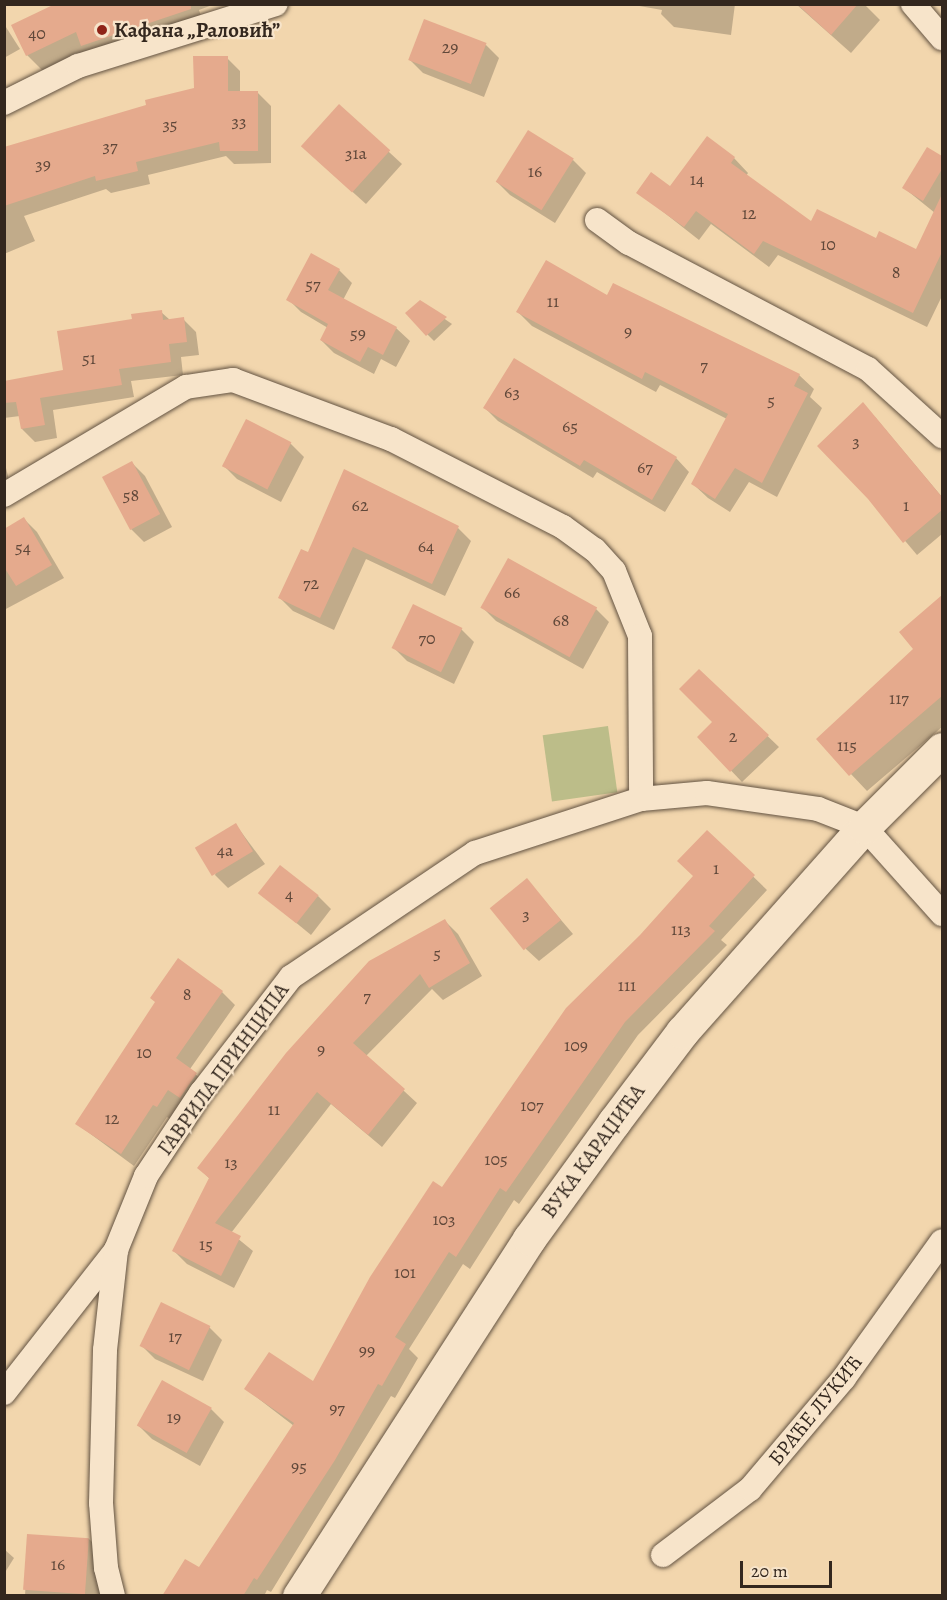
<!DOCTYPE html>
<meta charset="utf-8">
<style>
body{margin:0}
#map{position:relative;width:947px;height:1600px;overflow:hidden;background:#f2d6ad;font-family:Alegreya,serif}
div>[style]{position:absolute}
.green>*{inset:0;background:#bcbd89;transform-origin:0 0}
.shadow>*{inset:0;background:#0003}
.building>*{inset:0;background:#e5aa8d;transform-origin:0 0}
.roads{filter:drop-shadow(0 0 2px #635342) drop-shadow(0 0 2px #635342)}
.street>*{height:24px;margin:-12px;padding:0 12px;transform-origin:12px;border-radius:12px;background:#f7e4ca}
.secondary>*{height:33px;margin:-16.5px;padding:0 16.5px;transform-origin:16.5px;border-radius:16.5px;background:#f7e4ca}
.dots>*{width:16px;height:16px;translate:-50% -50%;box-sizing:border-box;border:3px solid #f7e4ca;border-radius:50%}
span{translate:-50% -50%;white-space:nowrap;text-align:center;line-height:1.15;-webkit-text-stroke:4.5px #f7e4ca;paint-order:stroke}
.number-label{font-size:18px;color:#60483a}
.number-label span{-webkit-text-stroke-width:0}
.poi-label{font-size:21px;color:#33271e;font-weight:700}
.left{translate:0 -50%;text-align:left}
.street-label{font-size:21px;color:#33271e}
.frame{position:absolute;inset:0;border:6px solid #33271e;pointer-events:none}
.scale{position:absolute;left:740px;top:1561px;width:92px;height:27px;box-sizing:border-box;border:3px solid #33271e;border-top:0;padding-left:8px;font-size:18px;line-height:21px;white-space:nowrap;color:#33271e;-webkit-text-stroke:4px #f7e4ca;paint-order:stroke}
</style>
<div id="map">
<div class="green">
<div style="left:608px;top:726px;width:67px;height:66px;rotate:82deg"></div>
</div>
<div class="shadow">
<div style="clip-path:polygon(58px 4px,215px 4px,199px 10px,205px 29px,46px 74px,27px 55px)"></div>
<div style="clip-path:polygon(628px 4px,735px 4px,731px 35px,674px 27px,661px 14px,662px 10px)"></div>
<div style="clip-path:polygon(796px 4px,864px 4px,880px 20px,851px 53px)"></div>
<div style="clip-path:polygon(4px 24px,20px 49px,4px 58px)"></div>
<div style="clip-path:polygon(486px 45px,499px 58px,484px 97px,423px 73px,410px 60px)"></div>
<div style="clip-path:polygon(227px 58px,240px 71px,240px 92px,257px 92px,271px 106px,271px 163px,234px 164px,226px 156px,148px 175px,150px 184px,111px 193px,106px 189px,24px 216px,35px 241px,4px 254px,4px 162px,195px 90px)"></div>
<div style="clip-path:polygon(339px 106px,402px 164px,366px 204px,316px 159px)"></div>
<div style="clip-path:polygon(707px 138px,734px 158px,748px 173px,746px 176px,812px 224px,917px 251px,935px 213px,904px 188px,928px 149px,942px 158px,942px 296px,927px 327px,778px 255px,769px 267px,711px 224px,699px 240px,638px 192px,670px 188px)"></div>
<div style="clip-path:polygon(573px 160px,586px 173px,555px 223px,510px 195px,497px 182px)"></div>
<div style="clip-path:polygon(339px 270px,352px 283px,343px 300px,396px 328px,410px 341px,396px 367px,381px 359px,374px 374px,334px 353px,321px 340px,328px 328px,301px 312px,288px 299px)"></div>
<div style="clip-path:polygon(608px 298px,799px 375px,814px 389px,810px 397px,822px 408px,777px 497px,749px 482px,730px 512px,708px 498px,693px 484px,727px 419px,660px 385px,656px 392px,532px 326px,518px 312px)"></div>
<div style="clip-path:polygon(420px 302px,452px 324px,434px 341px,407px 314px)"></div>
<div style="clip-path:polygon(161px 312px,170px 320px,183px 319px,196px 332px,199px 355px,181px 357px,183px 375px,131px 381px,134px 397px,53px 410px,57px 438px,35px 442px,22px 429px,20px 416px,4px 418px,4px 383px,65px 371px,134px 321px)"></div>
<div style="clip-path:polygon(485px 408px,676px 458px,689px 472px,665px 512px,597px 472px,593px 478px,498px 421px)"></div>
<div style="clip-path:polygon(875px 417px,942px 497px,942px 534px,917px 555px,869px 498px)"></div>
<div style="clip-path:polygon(247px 421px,291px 444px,304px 457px,281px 502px,237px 479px,224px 466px)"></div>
<div style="clip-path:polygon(4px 460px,10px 484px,4px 485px)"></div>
<div style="clip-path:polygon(132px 463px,145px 476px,172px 527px,144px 542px,131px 529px)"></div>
<div style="clip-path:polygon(345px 471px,458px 528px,471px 541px,445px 596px,366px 559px,334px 630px,293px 611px,280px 598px,308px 554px)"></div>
<div style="clip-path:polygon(24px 519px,37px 532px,64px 578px,4px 610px,4px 531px)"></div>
<div style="clip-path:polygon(509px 560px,596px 609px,609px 622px,583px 669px,496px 621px,483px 608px)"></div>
<div style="clip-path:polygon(942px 597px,942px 727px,867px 791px,818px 739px,915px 650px,901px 633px)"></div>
<div style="clip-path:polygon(414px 606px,461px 629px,474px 642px,454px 684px,407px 661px,394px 648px)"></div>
<div style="clip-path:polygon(699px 671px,779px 747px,742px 782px,699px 737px,714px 722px)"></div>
<div style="clip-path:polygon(236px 825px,265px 864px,228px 888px,215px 875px)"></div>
<div style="clip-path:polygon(707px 832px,767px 890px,721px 940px,727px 945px,638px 1035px,519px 1204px,514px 1200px,470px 1269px,463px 1264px,409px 1349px,418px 1358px,395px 1398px,391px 1396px,271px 1592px,267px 1590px,264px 1596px,164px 1596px,199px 1569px,294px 1426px,246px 1389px,314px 1384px,443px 1189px,641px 936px,694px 877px)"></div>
<div style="clip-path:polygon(527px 880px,573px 934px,539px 961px,526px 949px)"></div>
<div style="clip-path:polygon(260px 893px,318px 896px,331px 909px,311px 935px)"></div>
<div style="clip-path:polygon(445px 921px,458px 934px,482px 976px,443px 1000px,432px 989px,366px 1056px,417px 1103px,382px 1147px,331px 1104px,231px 1233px,253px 1251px,234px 1288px,187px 1264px,174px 1251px,210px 1179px,199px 1168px)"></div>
<div style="clip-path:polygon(222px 992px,235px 1005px,190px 1069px,209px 1087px,170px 1119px,167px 1117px,134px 1166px,77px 1124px,157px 1002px)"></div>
<div style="clip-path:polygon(209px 1327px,222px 1340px,203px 1381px,155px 1359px,142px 1346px)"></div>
<div style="clip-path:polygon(211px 1409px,224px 1422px,200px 1466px,152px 1439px,139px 1426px)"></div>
<div style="clip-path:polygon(28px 1536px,89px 1539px,102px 1552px,101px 1596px,25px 1596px)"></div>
<div style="clip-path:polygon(4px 1549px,14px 1558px,4px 1574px)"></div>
</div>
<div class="building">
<div style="clip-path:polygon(55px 4px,191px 4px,191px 9px,81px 46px,76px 32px,26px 56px,11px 25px)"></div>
<div style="clip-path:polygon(797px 4px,858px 4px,831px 35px)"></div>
<div style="left:424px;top:19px;width:67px;height:44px;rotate:21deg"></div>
<div style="clip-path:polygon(193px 56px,228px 56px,228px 91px,258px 91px,258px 151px,220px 151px,219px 142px,136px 162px,138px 171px,96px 181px,95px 176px,4px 206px,4px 147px,146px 105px,145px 100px,194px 88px)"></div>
<div style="left:339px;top:104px;width:69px;height:57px;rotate:42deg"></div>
<div style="left:528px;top:130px;width:54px;height:61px;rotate:32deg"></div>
<div style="clip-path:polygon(707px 136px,735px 157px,731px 163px,811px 221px,817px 209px,876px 238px,879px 231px,916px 249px,942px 194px,942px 252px,913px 313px,763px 241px,754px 254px,696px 211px,684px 227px,636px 193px,651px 172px,670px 186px)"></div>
<div style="clip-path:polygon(927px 147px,942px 156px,942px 169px,923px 201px,902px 188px)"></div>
<div style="clip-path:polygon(311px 253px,340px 269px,328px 290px,397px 327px,383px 355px,368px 347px,360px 362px,320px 340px,328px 324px,286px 300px)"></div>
<div style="clip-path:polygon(546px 260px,607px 295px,613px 283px,800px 374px,794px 386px,808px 393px,762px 483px,735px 468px,715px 499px,691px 484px,728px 414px,645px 372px,642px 379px,516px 312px)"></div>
<div style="clip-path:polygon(420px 300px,447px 317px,426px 336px,405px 313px)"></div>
<div style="clip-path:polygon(162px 310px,163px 320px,184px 317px,187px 342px,169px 344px,171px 362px,119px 369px,122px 385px,40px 398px,45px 425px,21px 429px,16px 402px,4px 403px,4px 381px,63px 370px,57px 331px,132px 319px,131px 314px)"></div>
<div style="clip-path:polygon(514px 358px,677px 457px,652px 500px,584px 460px,580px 466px,483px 408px)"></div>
<div style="clip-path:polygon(863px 402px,942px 497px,942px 510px,903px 543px,868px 499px,817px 446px)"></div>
<div style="left:246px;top:419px;width:51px;height:53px;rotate:27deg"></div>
<div style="left:132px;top:461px;width:60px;height:34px;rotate:62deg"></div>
<div style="clip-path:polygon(344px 469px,459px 526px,432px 584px,353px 547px,320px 618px,278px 598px,301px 549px,308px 552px)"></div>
<div style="clip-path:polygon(24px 517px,52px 565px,16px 586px,4px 567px,4px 529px)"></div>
<div style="left:508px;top:558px;width:102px;height:57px;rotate:29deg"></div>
<div style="clip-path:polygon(942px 595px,942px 696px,849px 776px,816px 739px,913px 649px,899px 632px)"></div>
<div style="left:413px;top:604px;width:55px;height:49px;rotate:26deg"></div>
<div style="clip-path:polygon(699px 669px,769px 735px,730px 772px,697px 737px,712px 722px,679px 689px)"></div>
<div style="left:236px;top:823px;width:33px;height:48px;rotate:59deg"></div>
<div style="clip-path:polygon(707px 830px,755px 875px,709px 926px,715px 931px,625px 1022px,506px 1192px,500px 1188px,456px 1257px,449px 1252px,395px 1337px,406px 1344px,382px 1386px,378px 1384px,335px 1460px,257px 1580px,254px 1578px,243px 1596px,162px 1596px,185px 1559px,199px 1567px,294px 1423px,244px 1389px,269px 1352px,313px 1381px,370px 1277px,433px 1181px,442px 1187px,566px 1008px,640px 935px,693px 876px,677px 861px)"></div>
<div style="left:280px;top:865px;width:49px;height:36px;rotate:38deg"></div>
<div style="left:527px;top:878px;width:54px;height:48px;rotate:51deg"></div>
<div style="clip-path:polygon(445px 919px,470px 963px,429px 988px,420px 974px,353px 1043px,405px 1089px,368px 1135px,317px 1092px,215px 1223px,241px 1236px,221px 1276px,172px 1251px,209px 1178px,197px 1168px,286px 1053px,369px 961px)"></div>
<div style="clip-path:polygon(178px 958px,223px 991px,176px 1058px,197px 1073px,180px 1098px,168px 1090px,157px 1107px,153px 1105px,121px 1154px,75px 1124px,155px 1002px,150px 998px)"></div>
<div style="left:161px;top:1302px;width:55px;height:49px;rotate:26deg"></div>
<div style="left:162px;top:1380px;width:57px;height:52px;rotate:29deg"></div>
<div style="left:27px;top:1534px;width:62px;height:56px;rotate:4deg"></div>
</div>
<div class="roads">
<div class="street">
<div style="left:913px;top:4px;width:45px;rotate:49.5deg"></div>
<div style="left:4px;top:103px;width:83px;rotate:-26.6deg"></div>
<div style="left:78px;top:66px;width:207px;rotate:-17.4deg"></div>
<div style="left:597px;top:220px;width:39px;rotate:36deg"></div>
<div style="left:629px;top:243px;width:270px;rotate:27.8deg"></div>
<div style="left:868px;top:369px;width:100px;rotate:42.2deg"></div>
<div style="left:4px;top:495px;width:212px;rotate:-30.7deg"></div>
<div style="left:186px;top:387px;width:48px;rotate:-8.5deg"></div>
<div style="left:233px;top:380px;width:169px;rotate:20.5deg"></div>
<div style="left:391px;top:439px;width:193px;rotate:27.1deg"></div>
<div style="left:563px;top:527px;width:39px;rotate:36deg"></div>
<div style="left:595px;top:550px;width:28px;rotate:48deg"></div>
<div style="left:614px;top:571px;width:70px;rotate:68.2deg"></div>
<div style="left:640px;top:636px;width:163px;rotate:89.6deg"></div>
<div style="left:4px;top:1393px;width:182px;rotate:-51.9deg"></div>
<div style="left:663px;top:1555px;width:109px;rotate:-37.2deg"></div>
<div style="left:750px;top:1489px;width:145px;rotate:-49.7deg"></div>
<div style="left:844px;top:1378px;width:168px;rotate:-54.4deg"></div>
<div style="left:113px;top:1596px;width:29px;rotate:-104deg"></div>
<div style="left:106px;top:1568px;width:65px;rotate:-94.4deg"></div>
<div style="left:101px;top:1503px;width:153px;rotate:-88.5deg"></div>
<div style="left:105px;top:1350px;width:101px;rotate:-83.7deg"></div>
<div style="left:116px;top:1250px;width:80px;rotate:-67.9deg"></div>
<div style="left:146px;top:1176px;width:100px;rotate:-56.5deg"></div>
<div style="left:201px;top:1093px;width:147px;rotate:-52.2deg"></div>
<div style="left:291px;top:977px;width:222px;rotate:-34deg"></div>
<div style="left:475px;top:853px;width:175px;rotate:-18deg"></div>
<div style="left:641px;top:799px;width:66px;rotate:-5.2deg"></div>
<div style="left:707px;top:793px;width:112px;rotate:8.2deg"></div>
<div style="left:818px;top:809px;width:49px;rotate:21.4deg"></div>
<div style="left:864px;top:827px;width:117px;rotate:48.1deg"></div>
</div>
<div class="secondary">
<div style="left:299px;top:1596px;width:425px;rotate:-57.2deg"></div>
<div style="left:529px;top:1239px;width:145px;rotate:-54deg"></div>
<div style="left:614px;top:1122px;width:113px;rotate:-52.9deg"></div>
<div style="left:682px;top:1032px;width:274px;rotate:-48.4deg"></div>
<div style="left:864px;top:827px;width:110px;rotate:-45deg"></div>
</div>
</div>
<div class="dots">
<div style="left:102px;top:30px;background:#8f2418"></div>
</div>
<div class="number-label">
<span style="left:37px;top:33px">40</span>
<span style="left:450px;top:47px">29</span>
<span style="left:239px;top:121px">33</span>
<span style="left:170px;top:124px">35</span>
<span style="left:110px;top:146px">37</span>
<span style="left:356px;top:153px">31a</span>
<span style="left:43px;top:164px">39</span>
<span style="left:535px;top:171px">16</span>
<span style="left:697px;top:179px">14</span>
<span style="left:749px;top:213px">12</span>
<span style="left:828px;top:244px">10</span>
<span style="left:896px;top:272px">8</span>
<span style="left:313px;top:284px">57</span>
<span style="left:553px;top:301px">11</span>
<span style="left:628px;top:331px">9</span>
<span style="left:358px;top:333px">59</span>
<span style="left:89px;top:358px">51</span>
<span style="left:704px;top:365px">7</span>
<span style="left:512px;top:392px">63</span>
<span style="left:771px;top:400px">5</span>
<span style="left:570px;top:426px">65</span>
<span style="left:856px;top:441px">3</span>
<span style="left:645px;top:467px">67</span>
<span style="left:131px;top:495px">58</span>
<span style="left:360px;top:505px">62</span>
<span style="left:906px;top:505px">1</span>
<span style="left:426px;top:546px">64</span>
<span style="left:23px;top:547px">54</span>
<span style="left:311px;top:583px">72</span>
<span style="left:512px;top:592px">66</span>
<span style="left:561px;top:620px">68</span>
<span style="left:427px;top:638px">70</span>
<span style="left:899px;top:698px">117</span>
<span style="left:733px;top:736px">2</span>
<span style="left:847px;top:745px">115</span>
<span style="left:225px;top:850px">4a</span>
<span style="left:716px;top:868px">1</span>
<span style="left:289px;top:894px">4</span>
<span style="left:526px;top:914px">3</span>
<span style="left:681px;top:929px">113</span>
<span style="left:437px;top:953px">5</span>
<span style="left:627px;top:985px">111</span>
<span style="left:187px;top:994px">8</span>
<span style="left:367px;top:996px">7</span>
<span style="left:576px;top:1045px">109</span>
<span style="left:321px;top:1049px">9</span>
<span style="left:144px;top:1052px">10</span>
<span style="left:532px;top:1105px">107</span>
<span style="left:274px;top:1109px">11</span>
<span style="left:112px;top:1118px">12</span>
<span style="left:496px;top:1159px">105</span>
<span style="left:231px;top:1162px">13</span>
<span style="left:444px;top:1219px">103</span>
<span style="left:206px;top:1244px">15</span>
<span style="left:405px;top:1272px">101</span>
<span style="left:175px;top:1336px">17</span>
<span style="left:367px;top:1350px">99</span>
<span style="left:337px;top:1408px">97</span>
<span style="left:174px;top:1417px">19</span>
<span style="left:299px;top:1466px">95</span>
<span style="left:58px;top:1564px">16</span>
</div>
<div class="poi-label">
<span class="left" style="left:114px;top:30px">Кафана „Раловић”</span>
</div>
<div class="street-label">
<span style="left:223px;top:1069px;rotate:-54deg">ГАВРИЛА ПРИНЦИПА</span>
<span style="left:593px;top:1151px;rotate:-54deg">ВУКА КАРАЏИЋА</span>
<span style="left:815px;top:1410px;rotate:-51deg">БРАЋЕ ЛУКИЋ</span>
</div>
<div class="frame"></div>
<div class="scale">20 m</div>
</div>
